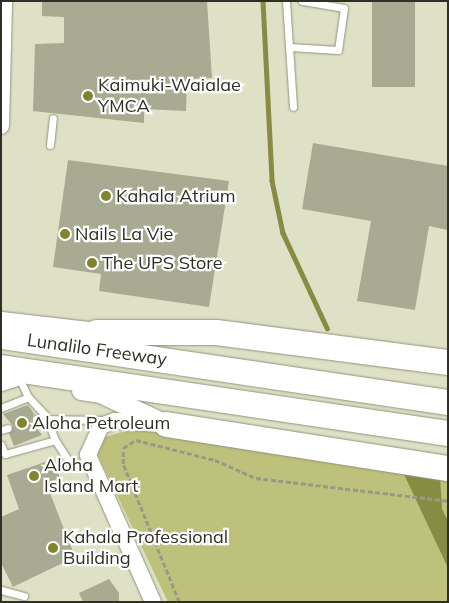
<!DOCTYPE html>
<style>
body{margin:0}
#map{position:relative;width:449px;height:603px;overflow:hidden;background:#dfe1c7;font-family:Mulish,sans-serif}
div>[style]{position:absolute}
.green>*{inset:0;background:#bdc17b}
.water>*{inset:0;background:#888b43}
.stream>*{height:4.5px;margin:-2.25px;padding:0 2.25px;transform-origin:2.25px;border-radius:2.25px;background:#888b43}
.building>*{inset:0;background:#a8aa91;transform-origin:0 0}
.path>*{height:2.5px;margin-top:-1.25px;transform-origin:0;background:repeating-linear-gradient(90deg,#999a86 0 5px,transparent 0 7.5px)}
.roads{filter:drop-shadow(0 0 1px #92947b) drop-shadow(0 0 1px #92947b)}
.service>*{height:7px;margin:-3.5px;padding:0 3.5px;transform-origin:3.5px;border-radius:3.5px;background:#fff}
.tertiary>*{height:16px;margin:-8px;padding:0 8px;transform-origin:8px;border-radius:8px;background:#fff}
.secondary>*{height:19px;margin:-9.5px;padding:0 9.5px;transform-origin:9.5px;border-radius:9.5px;background:#fff}
.motorway>*{height:25px;margin:-12.5px;padding:0 12.5px;transform-origin:12.5px;border-radius:12.5px;background:#fff}
.dots>*{width:14px;height:14px;translate:-50% -50%;box-sizing:border-box;border:2px solid #fff;border-radius:50%}
span{translate:-50% -50%;white-space:nowrap;text-align:center;line-height:1.15;-webkit-text-stroke:4.5px #fff;paint-order:stroke}
.poi-label{font-size:18px;color:#2f2f25}
.left{translate:0 -50%;text-align:left}
.street-label{font-size:18px;color:#2f2f25}
.frame{position:absolute;inset:0;border:2px solid #2f2f25;pointer-events:none}
</style>
<div id="map">
<div class="green">
<div style="clip-path:polygon(136px 428px,448px 477px,448px 602px,168px 602px,97px 453px,105px 437px)"></div>
</div>
<div class="water">
<div style="clip-path:polygon(402px 470px,440px 476px,442px 509px,448px 521px,448px 568px)"></div>
</div>
<div class="stream">
<div style="left:263px;top:1px;width:180px;rotate:87.1deg"></div>
<div style="left:272px;top:181px;width:53px;rotate:78.1deg"></div>
<div style="left:283px;top:233px;width:105px;rotate:65.1deg"></div>
</div>
<div class="building">
<div style="clip-path:polygon(42px 1px,207px 1px,212px 78px,187px 79px,186px 111px,144px 109px,144px 123px,33px 111px,35px 44px,64px 43px,64px 17px,42px 16px)"></div>
<div style="left:372px;top:1px;width:43px;height:86px"></div>
<div style="clip-path:polygon(313px 143px,448px 166px,448px 230px,429px 226px,415px 310px,357px 301px,371px 221px,302px 209px)"></div>
<div style="clip-path:polygon(68px 160px,229px 181px,209px 307px,99px 291px,101px 274px,53px 267px)"></div>
<div style="clip-path:polygon(28px 405px,34px 414px,31px 421px,42px 435px,14px 446px,9px 433px,13px 426px,3px 414px)"></div>
<div style="clip-path:polygon(54px 459px,60px 478px,46px 483px,75px 557px,13px 587px,1px 563px,1px 517px,19px 509px,7px 475px)"></div>
<div style="clip-path:polygon(109px 579px,119px 593px,119px 602px,83px 602px,79px 593px)"></div>
</div>
<div class="path">
<div style="left:179px;top:602px;width:149px;rotate:-112.1deg"></div>
<div style="left:123px;top:464px;width:16px;rotate:-90deg"></div>
<div style="left:123px;top:448px;width:15px;rotate:-32deg"></div>
<div style="left:136px;top:440px;width:81px;rotate:14.2deg"></div>
<div style="left:215px;top:460px;width:45px;rotate:23.7deg"></div>
<div style="left:256px;top:478px;width:193px;rotate:6.8deg"></div>
</div>
<div class="roads">
<div class="service">
<div style="left:286px;top:1px;width:106px;rotate:86.2deg"></div>
<div style="left:289px;top:47px;width:49px;rotate:3.5deg"></div>
<div style="left:338px;top:50px;width:42px;rotate:-81.9deg"></div>
<div style="left:344px;top:8px;width:43px;rotate:-170.5deg"></div>
<div style="left:50px;top:145px;width:27px;rotate:-84deg"></div>
<div style="left:1px;top:408px;width:29px;rotate:-22deg"></div>
<div style="left:28px;top:397px;width:19px;rotate:-115deg"></div>
<div style="left:36px;top:419px;width:69px;rotate:0.8deg"></div>
<div style="left:1px;top:430px;width:7px;rotate:-16deg"></div>
<div style="left:55px;top:440px;width:31px;rotate:57deg"></div>
<div style="left:72px;top:466px;width:19px;rotate:-16deg"></div>
<div style="left:1px;top:445px;width:10px;rotate:66deg"></div>
<div style="left:5px;top:454px;width:52px;rotate:-15.6deg"></div>
<div style="left:55px;top:440px;width:26px;rotate:-111deg"></div>
<div style="left:46px;top:416px;width:26px;rotate:-133deg"></div>
<div style="left:1px;top:590px;width:24px;rotate:15deg"></div>
</div>
<div class="tertiary">
<div style="left:1px;top:126px;width:125px;rotate:-88.6deg"></div>
<div style="left:1px;top:383px;width:14px;rotate:-17deg"></div>
<div style="left:153px;top:602px;width:161px;rotate:-113.9deg"></div>
<div style="left:88px;top:455px;width:32px;rotate:-66deg"></div>
<div style="left:101px;top:426px;width:15px;rotate:-20deg"></div>
<div style="left:115px;top:421px;width:48px;rotate:3.6deg"></div>
</div>
<div class="secondary">
<div style="left:1px;top:321px;width:96px;rotate:6.6deg"></div>
<div style="left:81px;top:390px;width:19px;rotate:9deg"></div>
<div style="left:100px;top:393px;width:73px;rotate:25.2deg"></div>
</div>
<div class="motorway">
<div style="left:96px;top:332px;width:120px"></div>
<div style="left:216px;top:332px;width:234px;rotate:7.4deg"></div>
<div style="left:1px;top:336px;width:452px;rotate:8.4deg"></div>
<div style="left:1px;top:367px;width:452px;rotate:8.4deg"></div>
<div style="left:166px;top:424px;width:285px;rotate:8.9deg"></div>
</div>
</div>
<div class="dots">
<div style="left:88px;top:96px;background:#81832e"></div>
<div style="left:106px;top:196px;background:#81832e"></div>
<div style="left:65px;top:234px;background:#81832e"></div>
<div style="left:92px;top:263px;background:#81832e"></div>
<div style="left:22px;top:423px;background:#81832e"></div>
<div style="left:34px;top:476px;background:#81832e"></div>
<div style="left:53px;top:548px;background:#81832e"></div>
</div>
<div class="poi-label">
<span class="left" style="left:98px;top:96px">Kaimuki-Waialae<br>YMCA</span>
<span class="left" style="left:116px;top:196px">Kahala Atrium</span>
<span class="left" style="left:75px;top:234px">Nails La Vie</span>
<span class="left" style="left:102px;top:263px">The UPS Store</span>
<span class="left" style="left:32px;top:423px">Aloha Petroleum</span>
<span class="left" style="left:44px;top:476px">Aloha<br>Island Mart</span>
<span class="left" style="left:63px;top:548px">Kahala Professional<br>Building</span>
</div>
<div class="street-label">
<span style="left:97px;top:350px;rotate:8deg">Lunalilo Freeway</span>
</div>
<div class="frame"></div>
</div>
